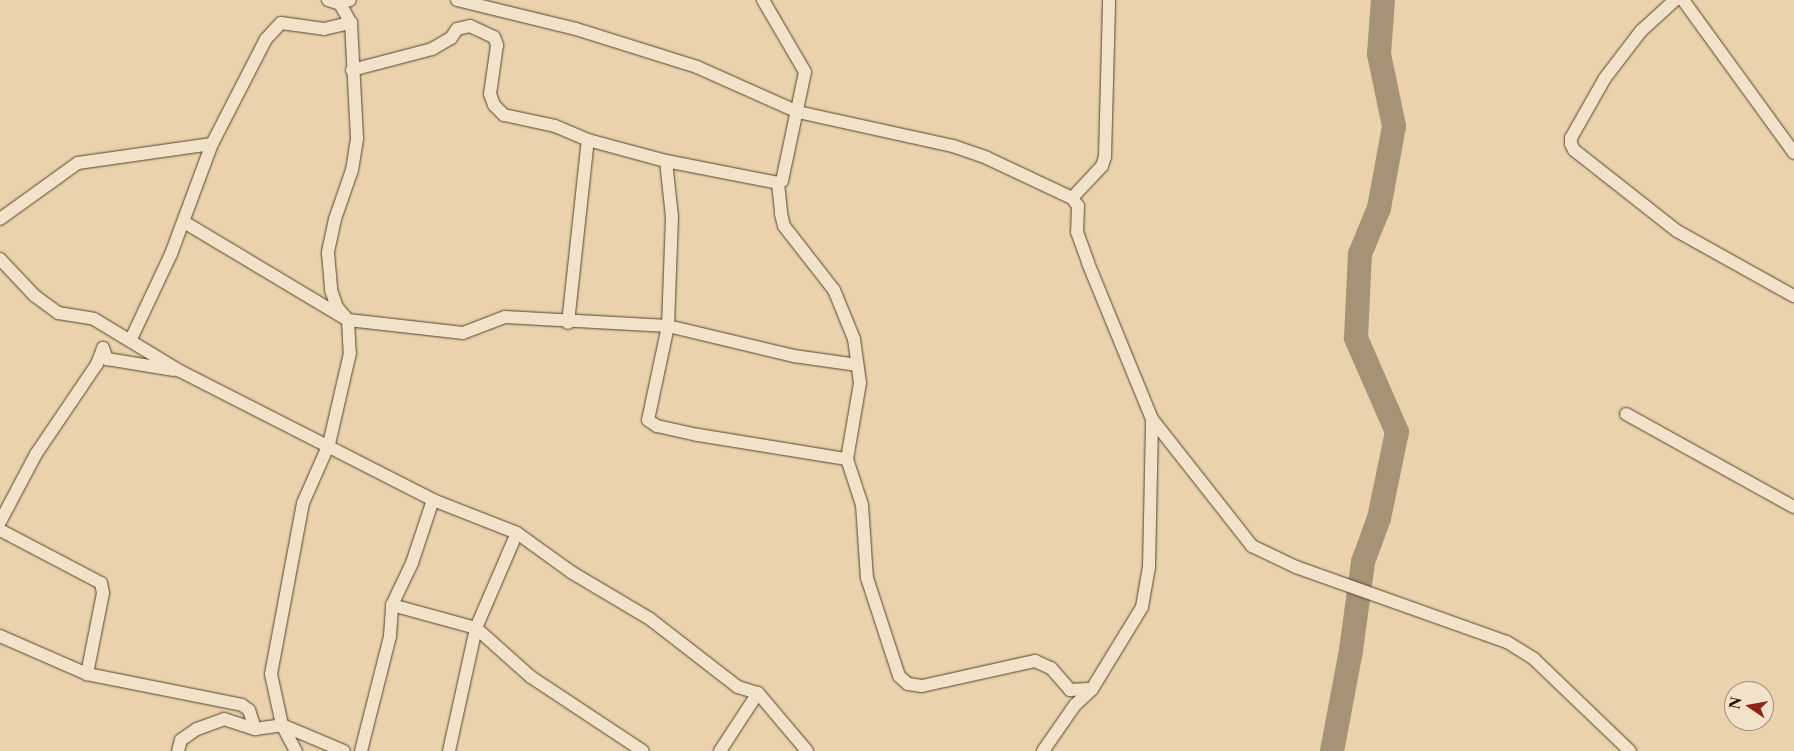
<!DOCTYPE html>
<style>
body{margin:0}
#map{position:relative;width:1794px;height:751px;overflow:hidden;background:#ead2ac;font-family:"Libre Caslon Text",serif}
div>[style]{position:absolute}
.river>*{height:24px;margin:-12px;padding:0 12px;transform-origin:12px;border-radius:12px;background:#a69274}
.roads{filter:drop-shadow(0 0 1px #544530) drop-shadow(0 0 1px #544530)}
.street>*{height:12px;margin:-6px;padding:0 6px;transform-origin:6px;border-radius:6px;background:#f1e2c9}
span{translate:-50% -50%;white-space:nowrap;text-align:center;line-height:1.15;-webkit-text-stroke:4.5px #f1e2c9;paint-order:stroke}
.north{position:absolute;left:1724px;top:681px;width:50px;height:50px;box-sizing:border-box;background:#f1e2c9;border:1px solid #9e907b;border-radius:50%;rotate:282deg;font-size:14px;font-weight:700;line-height:20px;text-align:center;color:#221606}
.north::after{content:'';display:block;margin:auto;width:18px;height:22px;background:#8f2418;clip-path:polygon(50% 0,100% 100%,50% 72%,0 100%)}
</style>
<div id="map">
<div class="river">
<div style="left:1332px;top:751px;width:103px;rotate:-79.3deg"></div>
<div style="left:1351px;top:650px;width:89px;rotate:-82.2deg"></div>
<div style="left:1363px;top:562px;width:47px;rotate:-70deg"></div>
<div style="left:1379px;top:518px;width:88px;rotate:-78.2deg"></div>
<div style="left:1397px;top:432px;width:103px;rotate:-113.6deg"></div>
<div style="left:1356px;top:338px;width:84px;rotate:-87.3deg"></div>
<div style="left:1360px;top:254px;width:50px;rotate:-67.6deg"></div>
<div style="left:1379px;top:208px;width:83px;rotate:-79.6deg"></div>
<div style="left:1394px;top:126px;width:74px;rotate:-101.8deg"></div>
<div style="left:1379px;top:54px;width:54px;rotate:-85.8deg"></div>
</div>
<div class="roads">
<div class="street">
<div style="left:328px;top:0;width:10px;rotate:17deg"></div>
<div style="left:338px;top:3px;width:12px;rotate:-14deg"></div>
<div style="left:338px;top:0;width:26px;rotate:61deg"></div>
<div style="left:351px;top:23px;width:116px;rotate:87deg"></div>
<div style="left:357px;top:139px;width:31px;rotate:99deg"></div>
<div style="left:352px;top:170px;width:52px;rotate:109.1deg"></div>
<div style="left:335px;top:219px;width:35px;rotate:102deg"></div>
<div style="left:328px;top:253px;width:37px;rotate:85deg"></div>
<div style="left:331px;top:290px;width:18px;rotate:71deg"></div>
<div style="left:337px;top:307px;width:17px;rotate:50deg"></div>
<div style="left:348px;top:320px;width:116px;rotate:6.4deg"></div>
<div style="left:463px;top:333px;width:45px;rotate:-20.9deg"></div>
<div style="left:505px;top:317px;width:163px;rotate:3.2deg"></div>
<div style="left:668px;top:326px;width:130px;rotate:13.4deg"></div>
<div style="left:794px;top:356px;width:64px;rotate:8.1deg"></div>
<div style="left:457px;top:0;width:122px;rotate:13.7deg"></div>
<div style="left:576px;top:29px;width:127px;rotate:17.4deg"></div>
<div style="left:697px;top:67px;width:111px;rotate:24deg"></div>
<div style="left:798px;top:112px;width:159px;rotate:12.4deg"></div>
<div style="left:953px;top:146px;width:36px;rotate:19deg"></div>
<div style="left:987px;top:158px;width:94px;rotate:25.2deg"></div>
<div style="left:1072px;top:198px;width:10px;rotate:53deg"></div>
<div style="left:1078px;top:206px;width:26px;rotate:92deg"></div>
<div style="left:1077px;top:232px;width:33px;rotate:70deg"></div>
<div style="left:1088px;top:263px;width:169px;rotate:67.7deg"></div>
<div style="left:1152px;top:419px;width:162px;rotate:51.8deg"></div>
<div style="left:1252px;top:546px;width:49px;rotate:25.5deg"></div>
<div style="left:1296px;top:567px;width:224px;rotate:19.6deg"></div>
<div style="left:1507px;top:642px;width:32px;rotate:32deg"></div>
<div style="left:1534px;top:659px;width:133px;rotate:43.8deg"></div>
<div style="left:763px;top:0;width:83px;rotate:59.7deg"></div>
<div style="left:805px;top:72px;width:111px;rotate:101.9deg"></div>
<div style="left:782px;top:181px;width:4px;rotate:153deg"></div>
<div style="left:778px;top:183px;width:31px;rotate:84deg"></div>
<div style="left:781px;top:214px;width:12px;rotate:76deg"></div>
<div style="left:784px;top:226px;width:81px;rotate:52deg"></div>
<div style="left:834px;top:290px;width:53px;rotate:67.8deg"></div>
<div style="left:854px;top:339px;width:44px;rotate:82.2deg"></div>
<div style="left:860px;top:383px;width:77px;rotate:99.7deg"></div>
<div style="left:847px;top:459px;width:48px;rotate:71.9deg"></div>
<div style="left:862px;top:505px;width:73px;rotate:86.1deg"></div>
<div style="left:867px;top:578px;width:103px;rotate:71.9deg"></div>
<div style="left:899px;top:676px;width:12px;rotate:42deg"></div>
<div style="left:908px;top:684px;width:14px;rotate:8deg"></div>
<div style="left:922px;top:686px;width:116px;rotate:-12.5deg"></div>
<div style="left:1035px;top:661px;width:17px;rotate:24deg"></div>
<div style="left:1051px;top:668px;width:29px;rotate:49deg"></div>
<div style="left:1070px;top:690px;width:22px;rotate:-3deg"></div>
<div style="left:1675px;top:0;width:46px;rotate:137.6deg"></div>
<div style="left:1641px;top:31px;width:59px;rotate:127.5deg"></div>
<div style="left:1605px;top:78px;width:69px;rotate:119.5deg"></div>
<div style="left:1571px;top:138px;width:6px;rotate:90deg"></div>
<div style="left:1571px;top:144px;width:7px;rotate:63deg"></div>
<div style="left:1574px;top:150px;width:131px;rotate:38.2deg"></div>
<div style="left:1677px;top:231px;width:134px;rotate:29.1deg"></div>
<div style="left:1683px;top:0;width:189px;rotate:54deg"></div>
<div style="left:352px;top:70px;width:83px;rotate:-14.7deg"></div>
<div style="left:432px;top:49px;width:22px;rotate:-30deg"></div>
<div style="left:451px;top:38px;width:11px;rotate:-56deg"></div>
<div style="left:457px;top:29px;width:13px;rotate:-13deg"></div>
<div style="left:470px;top:26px;width:26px;rotate:25deg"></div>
<div style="left:494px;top:37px;width:9px;rotate:69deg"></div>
<div style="left:497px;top:45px;width:49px;rotate:98.1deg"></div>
<div style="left:490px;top:94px;width:12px;rotate:70deg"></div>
<div style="left:494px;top:105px;width:14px;rotate:45deg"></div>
<div style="left:504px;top:115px;width:52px;rotate:12.2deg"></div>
<div style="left:555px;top:126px;width:36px;rotate:23deg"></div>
<div style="left:588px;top:140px;width:81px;rotate:15.1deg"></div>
<div style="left:666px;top:161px;width:114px;rotate:11.1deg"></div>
<div style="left:666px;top:161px;width:56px;rotate:83.9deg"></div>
<div style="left:672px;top:217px;width:109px;rotate:92.1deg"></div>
<div style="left:668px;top:326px;width:96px;rotate:102deg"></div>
<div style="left:648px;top:420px;width:11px;rotate:34deg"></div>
<div style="left:657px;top:426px;width:42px;rotate:12.4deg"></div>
<div style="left:698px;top:435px;width:151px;rotate:9.2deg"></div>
<div style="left:1072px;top:198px;width:44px;rotate:-46.8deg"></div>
<div style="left:1102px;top:166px;width:9px;rotate:-72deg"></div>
<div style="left:1105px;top:157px;width:157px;rotate:-88.5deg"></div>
<div style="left:0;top:219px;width:96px;rotate:-35.7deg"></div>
<div style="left:78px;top:163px;width:135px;rotate:-8.1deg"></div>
<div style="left:184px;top:222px;width:191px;rotate:30.9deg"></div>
<div style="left:348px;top:320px;width:33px;rotate:87deg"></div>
<div style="left:350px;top:353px;width:93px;rotate:103deg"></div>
<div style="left:329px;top:444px;width:64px;rotate:113.8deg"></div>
<div style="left:303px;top:503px;width:174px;rotate:100.6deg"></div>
<div style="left:271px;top:674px;width:52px;rotate:77.8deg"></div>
<div style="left:282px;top:725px;width:30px;rotate:62deg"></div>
<div style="left:0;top:259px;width:51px;rotate:46.6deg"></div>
<div style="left:35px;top:296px;width:29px;rotate:36deg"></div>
<div style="left:58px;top:313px;width:36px;rotate:9deg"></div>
<div style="left:94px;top:319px;width:100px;rotate:31.2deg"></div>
<div style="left:180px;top:371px;width:284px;rotate:27deg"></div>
<div style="left:433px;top:500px;width:90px;rotate:21.4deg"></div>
<div style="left:517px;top:533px;width:67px;rotate:35.8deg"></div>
<div style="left:571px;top:572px;width:92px;rotate:30.7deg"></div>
<div style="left:650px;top:619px;width:111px;rotate:37.7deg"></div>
<div style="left:738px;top:687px;width:21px;rotate:17deg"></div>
<div style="left:758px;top:693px;width:76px;rotate:49.8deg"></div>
<div style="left:568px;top:323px;width:184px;rotate:-83.8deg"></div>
<div style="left:131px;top:339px;width:94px;rotate:-64.8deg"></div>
<div style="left:171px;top:254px;width:117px;rotate:-69.6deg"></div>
<div style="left:212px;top:144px;width:118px;rotate:-62.8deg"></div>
<div style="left:266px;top:39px;width:22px;rotate:-47deg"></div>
<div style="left:281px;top:23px;width:43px;rotate:7.9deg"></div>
<div style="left:324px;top:29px;width:28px;rotate:-13deg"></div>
<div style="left:103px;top:348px;width:12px;rotate:70deg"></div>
<div style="left:107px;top:359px;width:68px;rotate:9.3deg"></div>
<div style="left:1626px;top:414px;width:192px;rotate:29deg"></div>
<div style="left:0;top:522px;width:77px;rotate:-62.1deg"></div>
<div style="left:36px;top:454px;width:109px;rotate:-55.9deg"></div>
<div style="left:97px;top:364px;width:17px;rotate:-69deg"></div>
<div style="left:0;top:530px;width:114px;rotate:27.7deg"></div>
<div style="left:101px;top:583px;width:10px;rotate:79deg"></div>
<div style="left:103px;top:593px;width:83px;rotate:101.2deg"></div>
<div style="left:392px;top:605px;width:87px;rotate:15.3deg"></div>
<div style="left:476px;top:628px;width:74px;rotate:41.7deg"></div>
<div style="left:531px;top:677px;width:134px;rotate:33.5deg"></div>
<div style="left:0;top:636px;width:95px;rotate:23.6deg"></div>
<div style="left:87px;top:674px;width:158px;rotate:11.3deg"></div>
<div style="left:242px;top:705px;width:9px;rotate:36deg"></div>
<div style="left:249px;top:710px;width:20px;rotate:72deg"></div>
<div style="left:178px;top:751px;width:11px;rotate:-75deg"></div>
<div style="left:181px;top:740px;width:19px;rotate:-35deg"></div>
<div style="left:197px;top:729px;width:29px;rotate:-20deg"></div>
<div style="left:224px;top:719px;width:33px;rotate:18deg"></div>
<div style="left:255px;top:729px;width:27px;rotate:-8deg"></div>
<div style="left:282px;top:725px;width:67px;rotate:22.8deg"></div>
<div style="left:361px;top:751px;width:119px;rotate:-75.8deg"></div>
<div style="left:390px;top:636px;width:31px;rotate:-86deg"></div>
<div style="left:392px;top:605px;width:47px;rotate:-64.5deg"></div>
<div style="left:412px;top:563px;width:66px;rotate:-71.6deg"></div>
<div style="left:449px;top:751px;width:126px;rotate:-77.6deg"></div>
<div style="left:476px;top:628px;width:103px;rotate:-66.7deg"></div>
<div style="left:720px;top:751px;width:69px;rotate:-56.8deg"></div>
<div style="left:1043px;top:751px;width:56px;rotate:-55.2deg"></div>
<div style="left:1075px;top:705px;width:23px;rotate:-43deg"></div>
<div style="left:1092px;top:689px;width:96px;rotate:-58.6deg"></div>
<div style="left:1142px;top:607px;width:41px;rotate:-80.1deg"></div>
<div style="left:1149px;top:567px;width:148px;rotate:-88.8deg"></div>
</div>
</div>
<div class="north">N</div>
</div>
